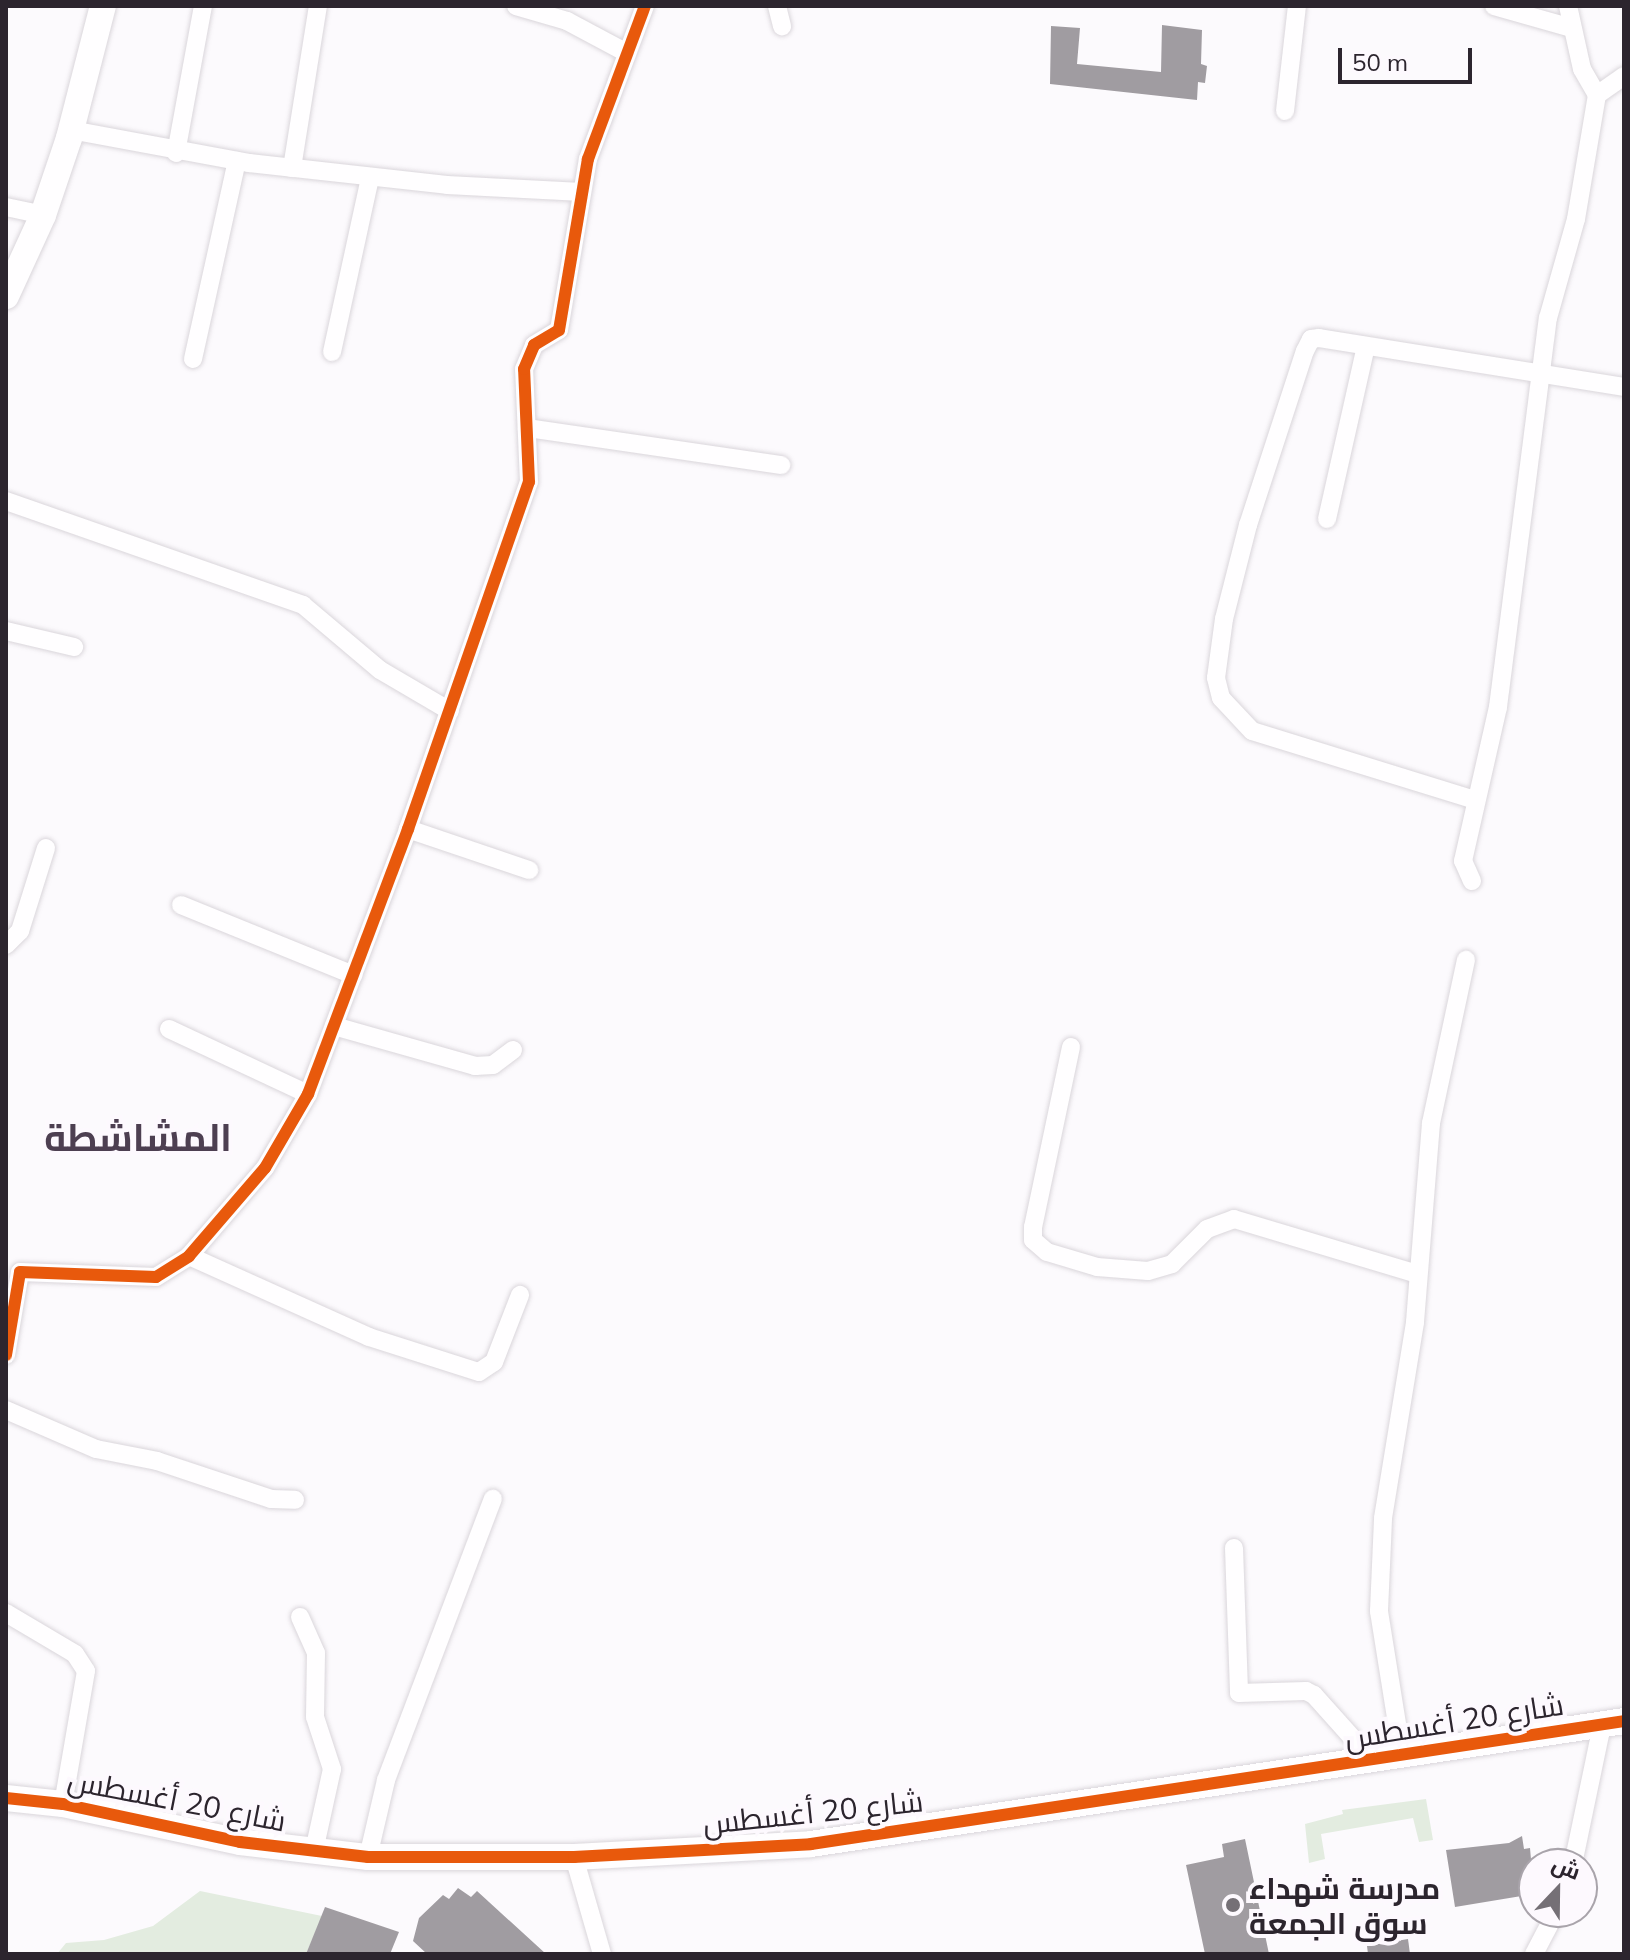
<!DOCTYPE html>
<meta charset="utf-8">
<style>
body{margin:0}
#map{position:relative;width:1630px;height:1960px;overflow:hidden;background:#fcfafd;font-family:Mulish,Cairo,sans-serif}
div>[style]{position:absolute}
.green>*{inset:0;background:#e3ece0}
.building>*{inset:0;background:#a09ca1}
.roads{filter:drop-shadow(0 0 2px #dad6db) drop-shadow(0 0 2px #dad6db)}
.street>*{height:18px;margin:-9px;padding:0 9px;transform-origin:9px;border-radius:9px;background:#fffeff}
.secondary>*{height:26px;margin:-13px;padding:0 13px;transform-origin:13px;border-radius:13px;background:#fffeff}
.cycleway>*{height:12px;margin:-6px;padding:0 6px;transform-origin:6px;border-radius:6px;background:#e8590c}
.dots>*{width:22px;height:22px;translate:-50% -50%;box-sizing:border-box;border:4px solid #fdf9fe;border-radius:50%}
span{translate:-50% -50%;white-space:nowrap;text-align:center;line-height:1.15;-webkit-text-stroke:8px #fdf9fe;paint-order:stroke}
.street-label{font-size:30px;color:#2c252e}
.poi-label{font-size:30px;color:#2c252e;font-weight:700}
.left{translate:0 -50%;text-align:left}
.district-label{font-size:38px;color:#4d3f51;font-weight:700}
.frame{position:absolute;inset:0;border:8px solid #2c252e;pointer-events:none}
.north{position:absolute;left:1518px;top:1848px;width:80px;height:80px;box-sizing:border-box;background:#fdf9fe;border:2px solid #a9a4ab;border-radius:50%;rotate:22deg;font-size:22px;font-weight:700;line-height:32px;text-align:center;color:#2c252e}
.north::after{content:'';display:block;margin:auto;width:28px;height:36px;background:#757076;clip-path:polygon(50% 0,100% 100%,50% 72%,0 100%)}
.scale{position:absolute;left:1338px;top:48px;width:134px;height:36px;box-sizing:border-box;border:4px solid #2c252e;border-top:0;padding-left:10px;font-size:24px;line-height:28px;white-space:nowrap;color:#2c252e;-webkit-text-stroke:6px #fdf9fe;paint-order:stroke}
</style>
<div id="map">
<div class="green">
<div style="clip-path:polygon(1426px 1799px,1433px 1840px,1419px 1842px,1413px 1818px,1321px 1834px,1325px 1859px,1309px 1863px,1305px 1824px,1343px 1814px,1342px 1810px)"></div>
<div style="clip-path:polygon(200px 1891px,322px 1916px,306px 1954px,57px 1954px,66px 1943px,104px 1940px,153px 1926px)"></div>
</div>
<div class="building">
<div style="clip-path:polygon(1162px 25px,1202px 30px,1201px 64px,1207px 66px,1205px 83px,1198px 82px,1197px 100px,1050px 84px,1051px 26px,1080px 28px,1077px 64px,1161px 72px)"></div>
<div style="clip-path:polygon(1522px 1836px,1524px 1849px,1530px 1848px,1534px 1894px,1455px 1907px,1446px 1850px,1509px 1843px)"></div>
<div style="clip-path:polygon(1245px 1839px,1269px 1954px,1205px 1954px,1186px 1865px,1224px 1857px,1222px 1844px)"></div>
<div style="clip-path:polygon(458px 1888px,471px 1897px,477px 1891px,546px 1954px,427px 1954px,413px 1941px,419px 1918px,443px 1895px,449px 1899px)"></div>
<div style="clip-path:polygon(325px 1907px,399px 1932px,390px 1954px,306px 1954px)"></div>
<div style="clip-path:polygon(1408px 1939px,1410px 1954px,1368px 1954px,1367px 1946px)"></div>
</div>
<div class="roads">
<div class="street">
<div style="left:516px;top:6px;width:53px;rotate:16.4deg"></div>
<div style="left:567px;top:21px;width:68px;rotate:28.1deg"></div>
<div style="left:777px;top:6px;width:21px;rotate:76deg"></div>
<div style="left:1494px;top:6px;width:81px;rotate:15.8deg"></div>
<div style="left:1597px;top:95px;width:33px;rotate:-35deg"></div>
<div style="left:1285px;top:111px;width:106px;rotate:-83.5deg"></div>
<div style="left:71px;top:130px;width:181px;rotate:10.5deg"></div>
<div style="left:249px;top:163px;width:199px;rotate:6.3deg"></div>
<div style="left:447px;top:185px;width:135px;rotate:3deg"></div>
<div style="left:176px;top:153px;width:149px;rotate:-79.6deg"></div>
<div style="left:292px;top:168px;width:164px;rotate:-80.9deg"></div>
<div style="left:6px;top:207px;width:38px;rotate:12deg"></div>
<div style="left:332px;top:352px;width:179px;rotate:-77.7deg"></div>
<div style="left:193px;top:359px;width:203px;rotate:-77.5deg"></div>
<div style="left:527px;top:428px;width:257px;rotate:8.3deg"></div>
<div style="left:6px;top:501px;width:315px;rotate:19.3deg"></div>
<div style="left:303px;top:605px;width:101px;rotate:40.2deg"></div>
<div style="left:380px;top:670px;width:81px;rotate:30.4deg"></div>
<div style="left:1327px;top:519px;width:177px;rotate:-77.3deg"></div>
<div style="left:6px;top:631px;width:70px;rotate:13.2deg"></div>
<div style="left:1475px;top:800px;width:233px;rotate:-162.8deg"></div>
<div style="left:1252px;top:731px;width:45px;rotate:-133.2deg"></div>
<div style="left:1221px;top:698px;width:21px;rotate:-104deg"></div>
<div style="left:1216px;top:678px;width:60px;rotate:-82.3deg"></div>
<div style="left:1224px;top:619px;width:97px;rotate:-75.7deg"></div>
<div style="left:1248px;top:525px;width:183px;rotate:-71.9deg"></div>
<div style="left:1305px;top:351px;width:13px;rotate:-63deg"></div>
<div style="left:1311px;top:339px;width:8px;rotate:-7deg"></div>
<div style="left:1319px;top:338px;width:309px;rotate:9.1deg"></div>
<div style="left:408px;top:829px;width:128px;rotate:18.7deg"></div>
<div style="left:1472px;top:881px;width:22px;rotate:-114deg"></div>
<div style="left:1463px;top:861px;width:158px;rotate:-77.2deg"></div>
<div style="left:1498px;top:707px;width:392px;rotate:-82.7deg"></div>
<div style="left:1548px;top:318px;width:103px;rotate:-74.2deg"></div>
<div style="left:1576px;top:219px;width:126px;rotate:-80.4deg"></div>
<div style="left:1597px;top:95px;width:30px;rotate:-120deg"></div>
<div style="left:1582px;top:69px;width:65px;rotate:-102.5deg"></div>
<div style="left:181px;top:905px;width:186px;rotate:22.1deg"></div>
<div style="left:6px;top:945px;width:20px;rotate:-45deg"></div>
<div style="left:20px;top:931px;width:87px;rotate:-72.6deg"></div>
<div style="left:334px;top:1026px;width:147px;rotate:15.8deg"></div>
<div style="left:475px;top:1066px;width:18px;rotate:-3deg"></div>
<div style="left:493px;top:1065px;width:25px;rotate:-37deg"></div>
<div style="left:169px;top:1029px;width:153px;rotate:25.1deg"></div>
<div style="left:1071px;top:1047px;width:184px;rotate:101.9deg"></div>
<div style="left:1033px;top:1227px;width:13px;rotate:90deg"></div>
<div style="left:1033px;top:1240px;width:18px;rotate:41deg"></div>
<div style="left:1047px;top:1252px;width:52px;rotate:16.7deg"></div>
<div style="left:1097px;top:1267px;width:51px;rotate:4.5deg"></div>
<div style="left:1148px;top:1271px;width:25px;rotate:-16deg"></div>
<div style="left:1172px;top:1264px;width:49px;rotate:-45deg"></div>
<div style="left:1207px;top:1229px;width:29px;rotate:-20deg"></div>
<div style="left:1234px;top:1219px;width:191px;rotate:16.7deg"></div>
<div style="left:189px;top:1256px;width:197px;rotate:24.2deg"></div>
<div style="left:369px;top:1337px;width:115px;rotate:17.7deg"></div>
<div style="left:479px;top:1372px;width:18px;rotate:-34deg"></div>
<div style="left:494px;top:1362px;width:72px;rotate:-68.8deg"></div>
<div style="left:6px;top:1355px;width:84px;rotate:-80.4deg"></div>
<div style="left:20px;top:1272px;width:136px;rotate:2.1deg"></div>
<div style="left:156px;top:1277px;width:39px;rotate:-32deg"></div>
<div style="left:189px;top:1256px;width:116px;rotate:-49.2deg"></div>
<div style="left:265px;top:1168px;width:86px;rotate:-59.8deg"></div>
<div style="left:308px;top:1094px;width:283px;rotate:-69.3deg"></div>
<div style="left:408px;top:829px;width:367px;rotate:-70.8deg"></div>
<div style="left:529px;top:482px;width:113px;rotate:-92.5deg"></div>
<div style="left:524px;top:369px;width:26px;rotate:-67deg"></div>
<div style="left:534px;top:345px;width:29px;rotate:-31deg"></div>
<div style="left:559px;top:330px;width:173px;rotate:-80.4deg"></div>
<div style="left:588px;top:159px;width:163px;rotate:-69.6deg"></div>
<div style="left:6px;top:1410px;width:98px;rotate:23.4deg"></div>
<div style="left:96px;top:1449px;width:62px;rotate:11.1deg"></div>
<div style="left:157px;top:1461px;width:120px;rotate:18.4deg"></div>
<div style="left:271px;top:1499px;width:24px;rotate:2deg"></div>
<div style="left:1234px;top:1548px;width:145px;rotate:88deg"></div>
<div style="left:1239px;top:1693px;width:67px;rotate:-1.7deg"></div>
<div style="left:1306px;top:1691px;width:9px;rotate:27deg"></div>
<div style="left:1314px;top:1695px;width:64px;rotate:48.1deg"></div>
<div style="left:1357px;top:1743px;width:19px;rotate:69deg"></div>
<div style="left:6px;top:1613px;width:80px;rotate:30.7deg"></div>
<div style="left:75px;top:1654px;width:20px;rotate:57deg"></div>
<div style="left:86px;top:1671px;width:135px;rotate:99.8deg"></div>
<div style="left:300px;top:1617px;width:39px;rotate:66deg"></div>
<div style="left:316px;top:1653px;width:64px;rotate:90.9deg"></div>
<div style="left:315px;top:1717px;width:55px;rotate:71.9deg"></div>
<div style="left:332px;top:1769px;width:84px;rotate:102.4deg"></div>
<div style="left:1402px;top:1755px;width:146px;rotate:-99.1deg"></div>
<div style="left:1379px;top:1611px;width:93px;rotate:-87.5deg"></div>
<div style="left:1383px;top:1518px;width:199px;rotate:-80.7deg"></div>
<div style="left:1415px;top:1322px;width:200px;rotate:-85.4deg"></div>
<div style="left:1431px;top:1123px;width:167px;rotate:-77.9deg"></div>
<div style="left:368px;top:1857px;width:79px;rotate:-76.8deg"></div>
<div style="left:386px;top:1780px;width:301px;rotate:-69.2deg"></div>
<div style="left:574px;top:1857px;width:101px;rotate:73.9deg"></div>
<div style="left:1573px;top:1864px;width:142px;rotate:-78.2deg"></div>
<div style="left:1534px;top:1954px;width:47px;rotate:-62.4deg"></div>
</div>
<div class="secondary">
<div style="left:6px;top:296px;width:89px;rotate:-65.4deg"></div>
<div style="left:43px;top:215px;width:81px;rotate:-71.3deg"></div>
<div style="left:69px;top:138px;width:136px;rotate:-75.6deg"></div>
<div style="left:6px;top:1798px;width:57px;rotate:6deg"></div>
<div style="left:63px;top:1804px;width:181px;rotate:12.1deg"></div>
<div style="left:240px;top:1842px;width:129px;rotate:6.7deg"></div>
<div style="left:368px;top:1857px;width:206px"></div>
<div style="left:574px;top:1857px;width:237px;rotate:-3.1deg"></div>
<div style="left:811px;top:1844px;width:822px;rotate:-8.6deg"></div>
</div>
</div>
<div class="cycleway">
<div style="left:6px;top:1355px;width:84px;rotate:-80.4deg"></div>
<div style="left:20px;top:1272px;width:136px;rotate:2.1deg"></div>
<div style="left:156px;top:1277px;width:39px;rotate:-32deg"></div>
<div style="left:189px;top:1256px;width:116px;rotate:-49.2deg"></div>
<div style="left:265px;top:1168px;width:86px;rotate:-59.8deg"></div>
<div style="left:308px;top:1094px;width:283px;rotate:-69.3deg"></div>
<div style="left:408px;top:829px;width:367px;rotate:-70.8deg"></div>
<div style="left:529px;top:482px;width:113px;rotate:-92.5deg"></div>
<div style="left:524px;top:369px;width:26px;rotate:-67deg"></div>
<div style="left:534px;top:345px;width:29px;rotate:-31deg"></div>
<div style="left:559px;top:330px;width:173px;rotate:-80.4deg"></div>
<div style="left:588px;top:159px;width:163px;rotate:-69.6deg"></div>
<div style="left:6px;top:1798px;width:57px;rotate:6deg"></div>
<div style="left:63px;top:1804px;width:181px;rotate:12.1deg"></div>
<div style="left:240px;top:1842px;width:129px;rotate:6.7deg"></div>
<div style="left:368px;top:1857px;width:206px"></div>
<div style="left:574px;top:1857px;width:237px;rotate:-3.1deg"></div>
<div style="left:811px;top:1844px;width:822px;rotate:-8.6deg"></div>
</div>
<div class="dots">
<div style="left:1233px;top:1905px;background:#757076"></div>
</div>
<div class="street-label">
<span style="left:1454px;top:1721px;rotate:-9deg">شارع 20 أغسطس</span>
<span style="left:177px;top:1800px;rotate:11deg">شارع 20 أغسطس</span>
<span style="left:813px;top:1812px;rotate:-6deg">شارع 20 أغسطس</span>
</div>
<div class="poi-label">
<span class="left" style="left:1249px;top:1905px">مدرسة شهداء<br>سوق الجمعة</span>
</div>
<div class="district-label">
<span style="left:138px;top:1138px">المشاشطة</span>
</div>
<div class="frame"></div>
<div class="north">ش</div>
<div class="scale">50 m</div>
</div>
